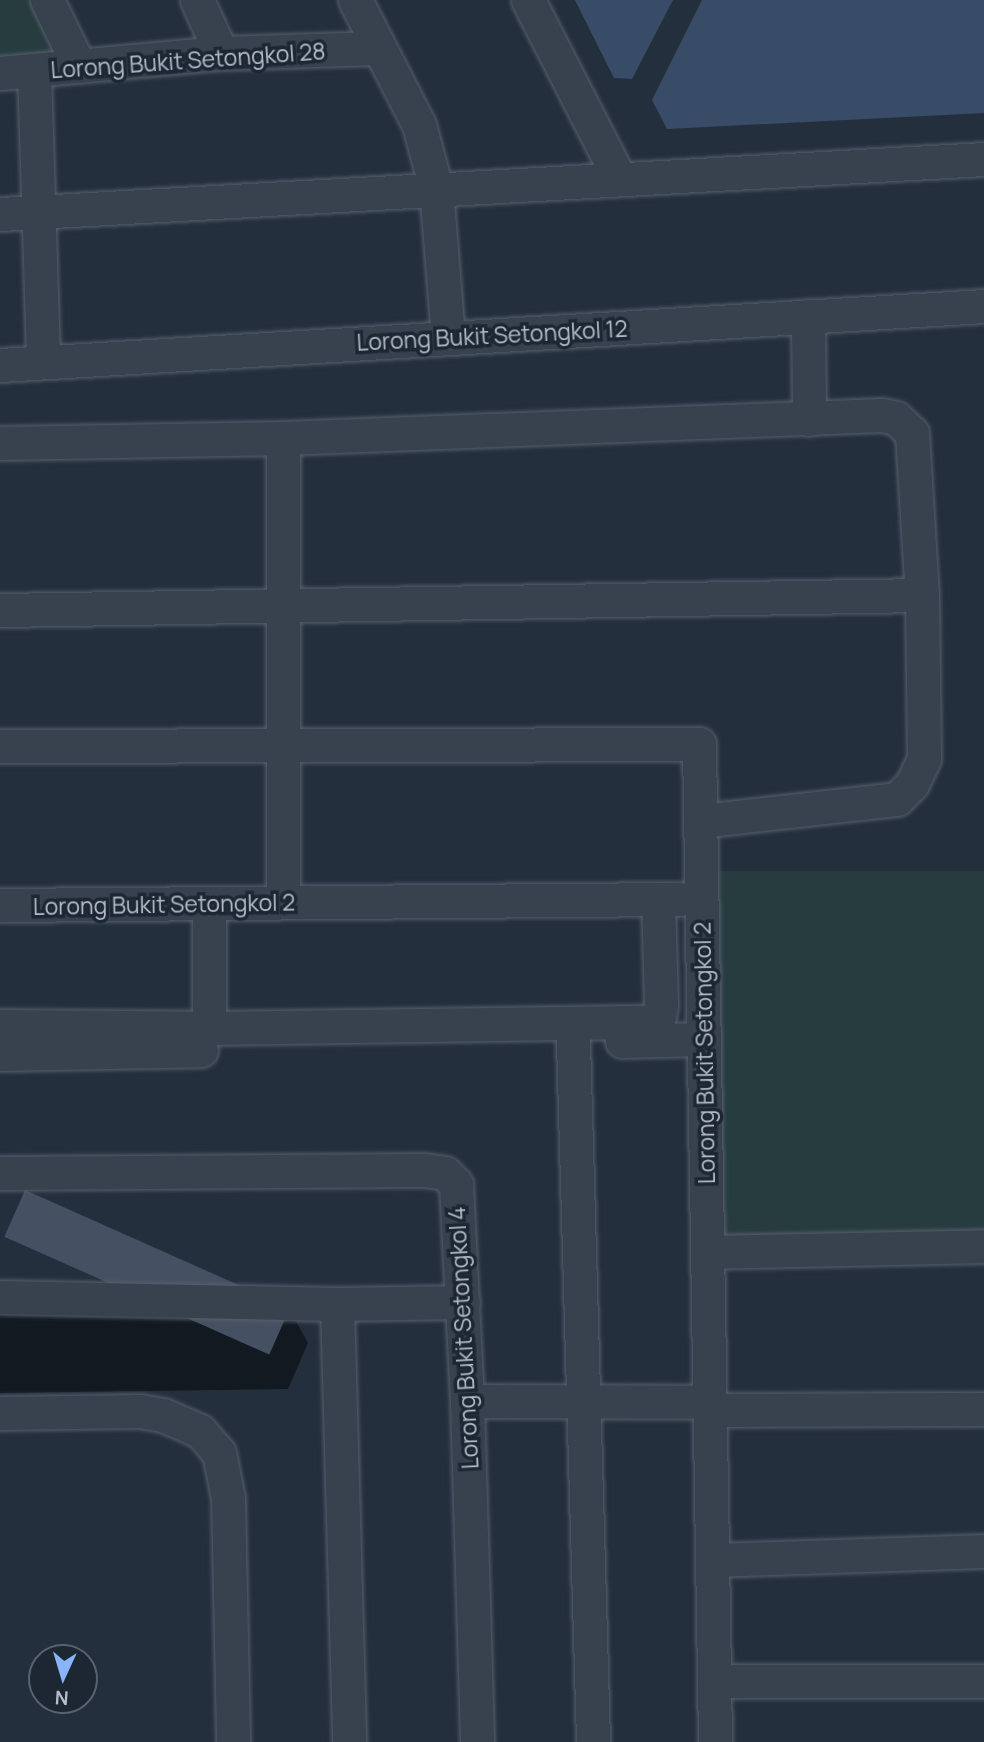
<!DOCTYPE html>
<style>
body{margin:0}
#map{position:relative;width:984px;height:1742px;overflow:hidden;background:#242f3e;font-family:Manrope,sans-serif}
div>[style]{position:absolute}
.green>*{inset:0;background:#263c3f;transform-origin:0 0}
.water>*{inset:0;background:#394c67}
.shadow>*{inset:0;background:#0007}
.building>*{inset:0;background:#455162;transform-origin:0 0}
.roads{filter:drop-shadow(0 0 2px #565f6c) drop-shadow(0 0 2px #565f6c)}
.minor>*{height:33px;margin:-16.5px;padding:0 16.5px;transform-origin:16.5px;border-radius:16.5px;background:#38414e}
span{translate:-50% -50%;white-space:nowrap;text-align:center;line-height:1.15;-webkit-text-stroke:7px #1d2633;paint-order:stroke}
.street-label{font-size:23px;color:#b4bcc9}
.north{position:absolute;left:28px;top:1644px;width:70px;height:70px;box-sizing:border-box;background:#1d2633;border:2px solid #59626f;border-radius:50%;rotate:184deg;font-size:19px;font-weight:700;line-height:28px;text-align:center;color:#b4bcc9}
.north::after{content:'';display:block;margin:auto;width:24px;height:32px;background:#8ab4f8;clip-path:polygon(50% 0,100% 100%,50% 72%,0 100%)}
</style>
<div id="map">
<div class="green">
<div style="clip-path:polygon(0 0,41px 0,70px 64px,0 66px)"></div>
<div style="left:984px;top:871px;width:371px;height:273px;rotate:90deg"></div>
</div>
<div class="water">
<div style="clip-path:polygon(575px 0,673px 0,632px 79px,614px 78px)"></div>
<div style="clip-path:polygon(702px 0,984px 0,984px 113px,667px 129px,652px 100px)"></div>
</div>
<div class="shadow">
<div style="clip-path:polygon(289px 1309px,308px 1343px,288px 1389px,0 1393px,0 1311px)"></div>
</div>
<div class="building">
<div style="left:290px;top:1308px;width:51px;height:290px;rotate:114deg"></div>
</div>
<div class="roads">
<div class="minor">
<div style="left:47px;top:0;width:73px;rotate:64.1deg"></div>
<div style="left:197px;top:0;width:58px;rotate:65.6deg"></div>
<div style="left:355px;top:0;width:140px;rotate:62.9deg"></div>
<div style="left:419px;top:125px;width:65px;rotate:74.9deg"></div>
<div style="left:436px;top:188px;width:150px;rotate:85.4deg"></div>
<div style="left:528px;top:0;width:200px;rotate:62.9deg"></div>
<div style="left:34px;top:71px;width:291px;rotate:88.2deg"></div>
<div style="left:0;top:73px;width:222px;rotate:-5.2deg"></div>
<div style="left:221px;top:53px;width:156px;rotate:-1.8deg"></div>
<div style="left:0;top:214px;width:986px;rotate:-3.2deg"></div>
<div style="left:808px;top:316px;width:103px;rotate:89.4deg"></div>
<div style="left:0;top:365px;width:986px;rotate:-3.43deg"></div>
<div style="left:0;top:443px;width:283px;rotate:-1deg"></div>
<div style="left:283px;top:438px;width:599px;rotate:-2.2deg"></div>
<div style="left:882px;top:415px;width:14px;rotate:12deg"></div>
<div style="left:896px;top:418px;width:22px;rotate:43deg"></div>
<div style="left:912px;top:433px;width:162px;rotate:86.5deg"></div>
<div style="left:922px;top:595px;width:164px;rotate:89.3deg"></div>
<div style="left:924px;top:759px;width:28px;rotate:116deg"></div>
<div style="left:912px;top:784px;width:21px;rotate:135deg"></div>
<div style="left:897px;top:799px;width:198px;rotate:173.6deg"></div>
<div style="left:0;top:610px;width:922px;rotate:-0.93deg"></div>
<div style="left:0;top:746px;width:699px;rotate:-0.16deg"></div>
<div style="left:699px;top:744px;width:998px;rotate:89.08deg"></div>
<div style="left:283px;top:902px;width:464px;rotate:-90deg"></div>
<div style="left:209px;top:903px;width:125px;rotate:90deg"></div>
<div style="left:0;top:905px;width:680px;rotate:-0.51deg"></div>
<div style="left:0;top:1026px;width:209px;rotate:0.5deg"></div>
<div style="left:209px;top:1028px;width:442px;rotate:-0.8deg"></div>
<div style="left:651px;top:1022px;width:9px;rotate:-32deg"></div>
<div style="left:659px;top:1017px;width:12px;rotate:-81deg"></div>
<div style="left:661px;top:1005px;width:106px;rotate:-91.6deg"></div>
<div style="left:622px;top:1041px;width:82px;rotate:-1.4deg"></div>
<div style="left:573px;top:1042px;width:700px;rotate:88.36deg"></div>
<div style="left:0;top:1054px;width:201px;rotate:-1.1deg"></div>
<div style="left:0;top:1173px;width:424px;rotate:-0.4deg"></div>
<div style="left:424px;top:1170px;width:21px;rotate:8deg"></div>
<div style="left:445px;top:1173px;width:16px;rotate:45deg"></div>
<div style="left:456px;top:1184px;width:217px;rotate:87.1deg"></div>
<div style="left:467px;top:1401px;width:341px;rotate:88.3deg"></div>
<div style="left:708px;top:1252px;width:276px;rotate:-1.2deg"></div>
<div style="left:0;top:1297px;width:337px;rotate:1.2deg"></div>
<div style="left:337px;top:1304px;width:126px;rotate:-0.9deg"></div>
<div style="left:337px;top:1304px;width:438px;rotate:88.4deg"></div>
<div style="left:467px;top:1401px;width:243px;rotate:0.2deg"></div>
<div style="left:710px;top:1410px;width:274px;rotate:-0.2deg"></div>
<div style="left:0;top:1413px;width:140px;rotate:-0.8deg"></div>
<div style="left:140px;top:1411px;width:23px;rotate:10deg"></div>
<div style="left:163px;top:1415px;width:40px;rotate:23.4deg"></div>
<div style="left:200px;top:1431px;width:29px;rotate:49deg"></div>
<div style="left:219px;top:1453px;width:46px;rotate:78.7deg"></div>
<div style="left:228px;top:1498px;width:244px;rotate:88.8deg"></div>
<div style="left:713px;top:1560px;width:271px;rotate:-1.9deg"></div>
<div style="left:714px;top:1681px;width:270px"></div>
</div>
</div>
<div class="street-label">
<span style="left:188px;top:60px;rotate:-4deg">Lorong Bukit Setongkol 28</span>
<span style="left:492px;top:335px;rotate:-3deg">Lorong Bukit Setongkol 12</span>
<span style="left:164px;top:904px;rotate:-1deg">Lorong Bukit Setongkol 2</span>
<span style="left:704px;top:1053px;rotate:-91deg">Lorong Bukit Setongkol 2</span>
<span style="left:463px;top:1338px;rotate:-93deg">Lorong Bukit Setongkol 4</span>
</div>
<div class="north">N</div>
</div>
